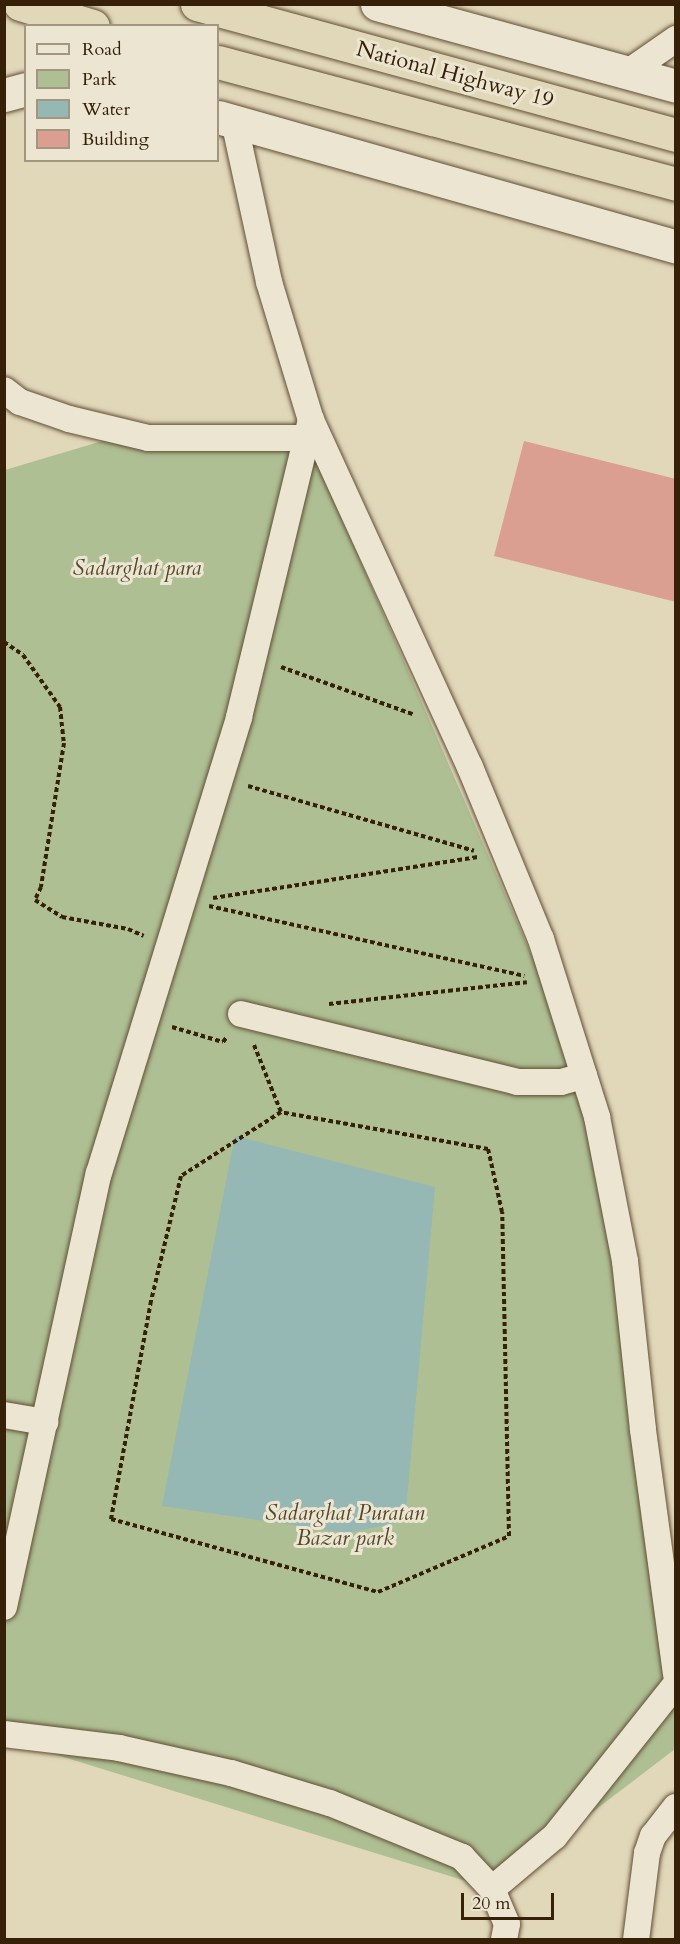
<!DOCTYPE html>
<style>
body{margin:0}
#map{position:relative;width:680px;height:1944px;overflow:hidden;background:#e1d7b9;font-family:Cardo,serif}
div>[style]{position:absolute}
.green>*{inset:0;background:#aebf93}
.water>*{inset:0;background:#95b8b5}
.building>*{inset:0;background:#db9f91}
.path>*{height:4px;margin-top:-2px;transform-origin:0;background:repeating-linear-gradient(90deg,#362007 0 4.5px,transparent 0 7.5px)}
.roads{filter:drop-shadow(0 0 2px #614e34) drop-shadow(0 0 2px #614e34)}
.street>*{height:26px;margin:-13px;padding:0 13px;transform-origin:13px;border-radius:13px;background:#ece5d2}
.secondary>*{height:33px;margin:-16.5px;padding:0 16.5px;transform-origin:16.5px;border-radius:16.5px;background:#ece5d2}
.highway>*{height:33px;margin:-16.5px;padding:0 16.5px;transform-origin:16.5px;border-radius:16.5px;background:#e1d7b9}
span{translate:-50% -50%;white-space:nowrap;text-align:center;line-height:1.15;-webkit-text-stroke:6px #ece5d2;paint-order:stroke}
.street-label{font-size:22px;color:#362007}
.park-label{font-size:22px;color:#54482a;font-style:italic}
.frame{position:absolute;inset:0;border:6px solid #362007;pointer-events:none}
.legend{position:absolute;left:24px;top:24px;width:195px;height:138px;box-sizing:border-box;background:#ece5d2;border:2px solid #a39681;margin:0;padding:8px 10px;list-style:none;font-size:18px;color:#362007}
.legend li{display:flex;align-items:center;gap:12px;height:30px}
.legend b{width:30px;border:2px solid #a39681}
.scale{position:absolute;left:461px;top:1893px;width:93px;height:27px;box-sizing:border-box;border:3px solid #362007;border-top:0;padding-left:8px;font-size:18px;line-height:21px;white-space:nowrap;color:#362007;-webkit-text-stroke:4px #ece5d2;paint-order:stroke}
</style>
<div id="map">
<div class="green">
<div style="clip-path:polygon(129px 433px,307px 438px,584px 1076px,675px 1682px,675px 1749px,492px 1889px,5px 1739px,5px 470px)"></div>
</div>
<div class="water">
<div style="clip-path:polygon(235px 1136px,435px 1187px,405px 1521px,347px 1533px,162px 1506px)"></div>
</div>
<div class="building">
<div style="clip-path:polygon(524px 441px,676px 479px,676px 602px,494px 556px)"></div>
</div>
<div class="path">
<div style="left:4px;top:642px;width:23px;rotate:34deg"></div>
<div style="left:23px;top:655px;width:64px;rotate:54.6deg"></div>
<div style="left:60px;top:707px;width:36px;rotate:84deg"></div>
<div style="left:64px;top:743px;width:146px;rotate:99.1deg"></div>
<div style="left:281px;top:667px;width:142px;rotate:19.7deg"></div>
<div style="left:248px;top:786px;width:235px;rotate:16deg"></div>
<div style="left:41px;top:887px;width:14px;rotate:115deg"></div>
<div style="left:35px;top:900px;width:32px;rotate:32deg"></div>
<div style="left:62px;top:917px;width:67px;rotate:10.3deg"></div>
<div style="left:128px;top:929px;width:17px;rotate:24deg"></div>
<div style="left:213px;top:898px;width:268px;rotate:-8.8deg"></div>
<div style="left:209px;top:906px;width:323px;rotate:12.5deg"></div>
<div style="left:329px;top:1004px;width:199px;rotate:-6.3deg"></div>
<div style="left:172px;top:1027px;width:53px;rotate:16.4deg"></div>
<div style="left:223px;top:1042px;width:5px;rotate:-53deg"></div>
<div style="left:254px;top:1045px;width:72px;rotate:68.1deg"></div>
<div style="left:281px;top:1112px;width:119px;rotate:147.4deg"></div>
<div style="left:181px;top:1176px;width:129px;rotate:103.5deg"></div>
<div style="left:151px;top:1301px;width:222px;rotate:100.4deg"></div>
<div style="left:111px;top:1519px;width:277px;rotate:15.3deg"></div>
<div style="left:378px;top:1592px;width:142px;rotate:-23.1deg"></div>
<div style="left:509px;top:1536px;width:324px;rotate:-91.2deg"></div>
<div style="left:502px;top:1212px;width:65px;rotate:-102.5deg"></div>
<div style="left:488px;top:1149px;width:210px;rotate:-169.9deg"></div>
</div>
<div class="roads">
<div class="street">
<div style="left:627px;top:73px;width:60px;rotate:-34.8deg"></div>
<div style="left:234px;top:121px;width:165px;rotate:77.7deg"></div>
<div style="left:269px;top:282px;width:144px;rotate:73.1deg"></div>
<div style="left:311px;top:420px;width:382px;rotate:65.4deg"></div>
<div style="left:470px;top:767px;width:186px;rotate:67.6deg"></div>
<div style="left:541px;top:939px;width:187px;rotate:72.5deg"></div>
<div style="left:597px;top:1117px;width:147px;rotate:79deg"></div>
<div style="left:625px;top:1261px;width:170px;rotate:83.9deg"></div>
<div style="left:643px;top:1430px;width:246px;rotate:82.3deg"></div>
<div style="left:4px;top:390px;width:20px;rotate:37deg"></div>
<div style="left:20px;top:402px;width:52px;rotate:19.1deg"></div>
<div style="left:69px;top:419px;width:81px;rotate:13.5deg"></div>
<div style="left:148px;top:438px;width:159px"></div>
<div style="left:241px;top:1014px;width:284px;rotate:13.8deg"></div>
<div style="left:517px;top:1082px;width:44px"></div>
<div style="left:561px;top:1082px;width:24px;rotate:-15deg"></div>
<div style="left:4px;top:1415px;width:42px;rotate:9.7deg"></div>
<div style="left:4px;top:1607px;width:444px;rotate:-77.7deg"></div>
<div style="left:99px;top:1173px;width:477px;rotate:-72.9deg"></div>
<div style="left:239px;top:717px;width:306px;rotate:-76.4deg"></div>
<div style="left:4px;top:1734px;width:116px;rotate:6.9deg"></div>
<div style="left:119px;top:1748px;width:115px;rotate:12.6deg"></div>
<div style="left:231px;top:1773px;width:103px;rotate:16.9deg"></div>
<div style="left:330px;top:1803px;width:143px;rotate:22.2deg"></div>
<div style="left:462px;top:1857px;width:44px;rotate:46.8deg"></div>
<div style="left:492px;top:1889px;width:38px;rotate:67deg"></div>
<div style="left:507px;top:1924px;width:16px;rotate:101deg"></div>
<div style="left:492px;top:1889px;width:82px;rotate:-40.1deg"></div>
<div style="left:555px;top:1836px;width:194px;rotate:-51.5deg"></div>
<div style="left:636px;top:1940px;width:88px;rotate:-82.8deg"></div>
<div style="left:647px;top:1853px;width:18px;rotate:-71deg"></div>
<div style="left:653px;top:1836px;width:37px;rotate:-52deg"></div>
</div>
<div class="secondary">
<div style="left:377px;top:4px;width:310px;rotate:15.3deg"></div>
<div style="left:4px;top:95px;width:23px;rotate:-15deg"></div>
<div style="left:218px;top:117px;width:476px;rotate:15.8deg"></div>
</div>
<div class="highway">
<div style="left:20px;top:4px;width:76px;rotate:16.8deg"></div>
<div style="left:197px;top:4px;width:497px;rotate:15.3deg"></div>
<div style="left:218px;top:62px;width:474px;rotate:14.9deg"></div>
</div>
</div>
<div class="street-label">
<span style="left:455px;top:75px;rotate:15deg">National Highway 19</span>
</div>
<div class="park-label">
<span style="left:137px;top:569px">Sadarghat para</span>
<span style="left:345px;top:1526px">Sadarghat Puratan<br>Bazar park</span>
</div>
<div class="frame"></div>
<ul class="legend">
<li><b style="height:8px;background:#ece5d2"></b>Road</li>
<li><b style="height:16px;background:#aebf93"></b>Park</li>
<li><b style="height:16px;background:#95b8b5"></b>Water</li>
<li><b style="height:16px;background:#db9f91"></b>Building</li>
</ul>
<div class="scale">20 m</div>
</div>
